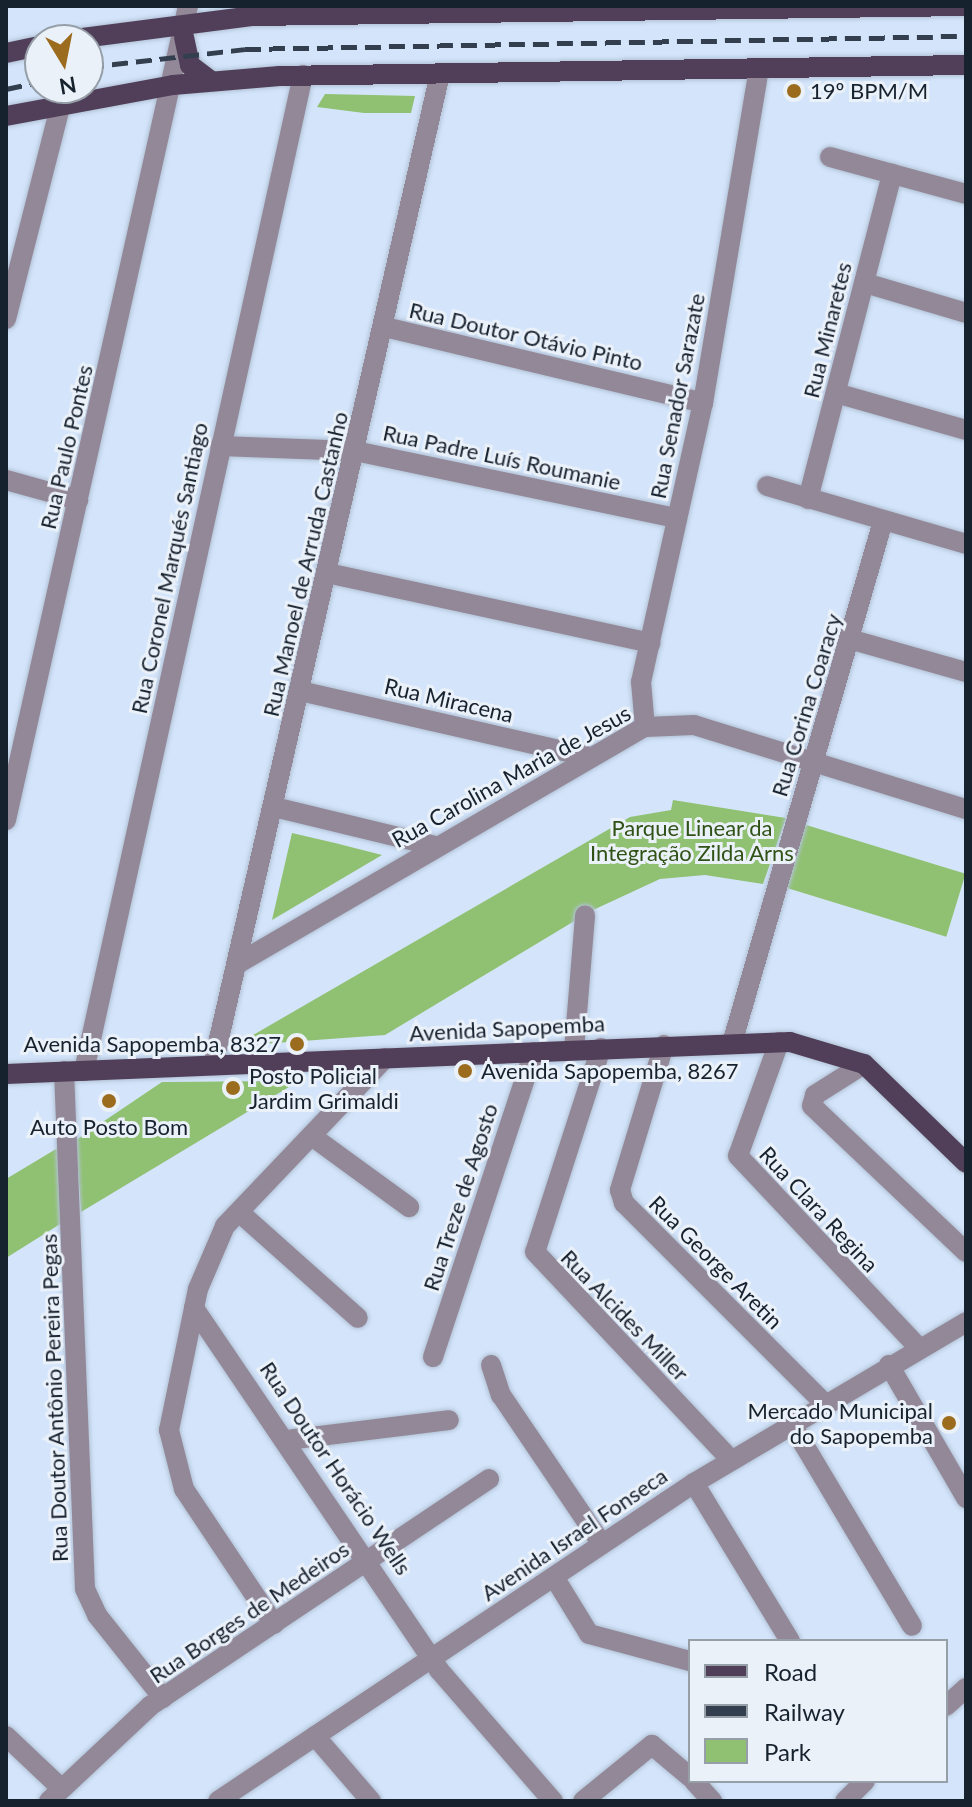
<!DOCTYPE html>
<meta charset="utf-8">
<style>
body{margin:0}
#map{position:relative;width:972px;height:1807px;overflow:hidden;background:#d4e5fb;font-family:Lato,sans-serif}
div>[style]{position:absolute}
.green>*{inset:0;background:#90c172;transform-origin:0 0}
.roads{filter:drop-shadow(0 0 2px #b2c2d6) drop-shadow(0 0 2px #b2c2d6)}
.minor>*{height:20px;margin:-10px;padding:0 10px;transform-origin:10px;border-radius:10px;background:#938898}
.major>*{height:20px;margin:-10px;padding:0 10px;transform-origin:10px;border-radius:10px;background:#513f5a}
.rail>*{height:5px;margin-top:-2.5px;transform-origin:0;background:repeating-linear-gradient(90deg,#333f4e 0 16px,transparent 0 24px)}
.dots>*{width:22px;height:22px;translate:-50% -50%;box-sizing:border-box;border:4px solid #ebf1f9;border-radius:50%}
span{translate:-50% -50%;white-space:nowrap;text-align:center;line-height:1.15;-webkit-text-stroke:6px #ebf1f9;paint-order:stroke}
.poi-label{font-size:22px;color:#17222f}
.left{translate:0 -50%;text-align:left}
.right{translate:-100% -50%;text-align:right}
.street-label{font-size:22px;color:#17222f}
.park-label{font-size:22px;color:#305216}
.frame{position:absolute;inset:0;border:8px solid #17222f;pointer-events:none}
.legend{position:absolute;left:688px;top:1639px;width:260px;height:144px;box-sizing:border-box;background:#ebf1f9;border:2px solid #969ea8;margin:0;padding:10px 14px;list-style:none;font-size:24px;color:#17222f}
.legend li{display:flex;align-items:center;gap:16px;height:40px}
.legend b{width:40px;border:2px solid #969ea8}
.north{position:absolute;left:24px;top:24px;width:80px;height:80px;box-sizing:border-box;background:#ebf1f9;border:2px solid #969ea8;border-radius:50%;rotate:170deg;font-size:22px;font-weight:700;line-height:32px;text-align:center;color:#17222f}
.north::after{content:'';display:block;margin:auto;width:28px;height:36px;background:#9c6c1e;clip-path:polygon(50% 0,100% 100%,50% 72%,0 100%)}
</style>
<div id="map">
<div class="green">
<div style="clip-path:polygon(325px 94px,373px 95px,415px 96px,411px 113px,364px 113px,317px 107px)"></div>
<div style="clip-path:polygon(673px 800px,786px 818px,763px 884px,705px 875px,660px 879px,591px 911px,385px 1035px,234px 1046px,630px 817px,671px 810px)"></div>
<div style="left:803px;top:824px;width:170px;height:66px;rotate:17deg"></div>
<div style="clip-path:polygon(292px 833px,335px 843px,382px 855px,272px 920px)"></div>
<div style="clip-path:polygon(299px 1081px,81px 1212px,76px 1140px,162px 1082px)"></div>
<div style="clip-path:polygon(61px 1146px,65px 1221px,6px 1258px,6px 1179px)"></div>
</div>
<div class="roads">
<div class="minor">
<div style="left:830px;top:157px;width:141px;rotate:15.2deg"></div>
<div style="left:865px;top:283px;width:105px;rotate:16.5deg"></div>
<div style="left:6px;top:319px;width:222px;rotate:-75.7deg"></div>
<div style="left:385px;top:327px;width:327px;rotate:13.4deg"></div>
<div style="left:836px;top:393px;width:135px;rotate:15.9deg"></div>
<div style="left:220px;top:446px;width:135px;rotate:2.1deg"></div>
<div style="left:355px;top:451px;width:329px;rotate:11.8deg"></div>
<div style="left:6px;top:480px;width:75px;rotate:15.5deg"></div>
<div style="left:767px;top:486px;width:207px;rotate:16.2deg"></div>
<div style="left:808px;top:499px;width:336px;rotate:-75.5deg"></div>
<div style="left:327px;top:573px;width:331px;rotate:12.2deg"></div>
<div style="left:853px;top:640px;width:117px;rotate:15.8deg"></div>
<div style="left:300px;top:691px;width:294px;rotate:12.8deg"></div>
<div style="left:645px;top:727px;width:45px;rotate:-95.1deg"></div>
<div style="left:641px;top:682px;width:286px;rotate:-77.5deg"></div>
<div style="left:703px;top:403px;width:335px;rotate:-80.5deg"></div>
<div style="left:274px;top:807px;width:166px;rotate:13.6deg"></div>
<div style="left:6px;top:820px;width:834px;rotate:-77.4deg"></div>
<div style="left:237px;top:964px;width:472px;rotate:-30.2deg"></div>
<div style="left:645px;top:727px;width:49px;rotate:-2.3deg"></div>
<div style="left:694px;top:725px;width:285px;rotate:17.2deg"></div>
<div style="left:733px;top:1040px;width:540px;rotate:-73.88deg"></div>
<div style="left:779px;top:1042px;width:121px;rotate:109.8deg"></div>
<div style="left:738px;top:1156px;width:262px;rotate:46.7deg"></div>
<div style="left:664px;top:1045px;width:152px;rotate:106.9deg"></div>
<div style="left:620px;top:1190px;width:14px;rotate:73deg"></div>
<div style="left:624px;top:1203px;width:283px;rotate:45deg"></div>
<div style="left:601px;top:1048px;width:214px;rotate:107.9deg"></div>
<div style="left:535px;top:1252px;width:286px;rotate:46.7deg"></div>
<div style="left:574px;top:1050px;width:135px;rotate:-85.3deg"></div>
<div style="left:864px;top:1064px;width:58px;rotate:147.7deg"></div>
<div style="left:815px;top:1095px;width:11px;rotate:105deg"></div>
<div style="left:812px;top:1106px;width:212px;rotate:43.5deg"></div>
<div style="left:213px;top:1065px;width:1017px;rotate:-77.1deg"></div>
<div style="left:64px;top:1071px;width:518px;rotate:87.68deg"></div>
<div style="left:85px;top:1589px;width:29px;rotate:65deg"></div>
<div style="left:97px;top:1615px;width:106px;rotate:51.5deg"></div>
<div style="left:84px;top:1071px;width:1020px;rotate:-77.6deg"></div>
<div style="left:313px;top:1137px;width:119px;rotate:36.1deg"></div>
<div style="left:239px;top:1212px;width:159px;rotate:41.7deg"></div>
<div style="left:194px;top:1308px;width:437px;rotate:55.9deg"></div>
<div style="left:439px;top:1670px;width:174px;rotate:49deg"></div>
<div style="left:433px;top:1357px;width:321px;rotate:-71.7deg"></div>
<div style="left:491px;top:1365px;width:32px;rotate:72deg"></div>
<div style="left:501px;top:1395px;width:180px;rotate:55.9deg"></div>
<div style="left:889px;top:1365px;width:154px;rotate:59.9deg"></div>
<div style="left:791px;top:1423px;width:236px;rotate:59.2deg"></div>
<div style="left:287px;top:1440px;width:163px;rotate:-7deg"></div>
<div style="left:694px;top:1483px;width:185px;rotate:58.7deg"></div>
<div style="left:554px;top:1577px;width:67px;rotate:58.4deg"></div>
<div style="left:589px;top:1634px;width:105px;rotate:15deg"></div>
<div style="left:274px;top:1624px;width:162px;rotate:-123.7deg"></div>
<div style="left:184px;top:1489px;width:61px;rotate:-104.3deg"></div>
<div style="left:169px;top:1430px;width:144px;rotate:-78.4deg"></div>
<div style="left:198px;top:1289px;width:69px;rotate:-66.8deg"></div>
<div style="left:225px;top:1226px;width:232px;rotate:-46.4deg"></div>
<div style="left:946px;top:1706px;width:27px;rotate:-42deg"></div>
<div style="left:6px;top:1736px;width:76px;rotate:43.4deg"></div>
<div style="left:315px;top:1736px;width:86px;rotate:49.3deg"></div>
<div style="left:694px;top:1781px;width:27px;rotate:48deg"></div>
<div style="left:49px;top:1801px;width:139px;rotate:-43.2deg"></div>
<div style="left:150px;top:1706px;width:408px;rotate:-33.8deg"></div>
<div style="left:218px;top:1801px;width:572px;rotate:-33.75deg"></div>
<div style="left:694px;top:1483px;width:316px;rotate:-30.6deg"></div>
<div style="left:583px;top:1801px;width:89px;rotate:-39.1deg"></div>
<div style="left:652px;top:1745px;width:50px;rotate:40.1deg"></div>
<div style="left:845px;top:1801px;width:28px;rotate:-45deg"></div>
</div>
<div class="major">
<div style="left:184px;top:37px;width:29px;rotate:78deg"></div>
<div style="left:190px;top:65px;width:26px;rotate:37deg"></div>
<div style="left:67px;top:40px;width:186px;rotate:-7.4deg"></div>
<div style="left:251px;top:16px;width:715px;rotate:-0.8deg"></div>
<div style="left:6px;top:53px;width:35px;rotate:-12deg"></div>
<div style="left:6px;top:116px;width:170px;rotate:-10.5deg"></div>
<div style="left:173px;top:85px;width:107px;rotate:-4.8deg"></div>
<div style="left:280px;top:76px;width:686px;rotate:-0.92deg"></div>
<div style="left:6px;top:1074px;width:785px;rotate:-2.34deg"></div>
<div style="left:790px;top:1042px;width:77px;rotate:16.6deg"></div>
<div style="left:864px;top:1064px;width:142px;rotate:44.1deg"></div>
</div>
</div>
<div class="rail">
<div style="left:88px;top:67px;width:158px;rotate:-6.5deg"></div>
<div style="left:245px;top:49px;width:721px;rotate:-1.03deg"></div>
<div style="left:6px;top:89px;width:35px;rotate:-12deg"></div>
</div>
<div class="dots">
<div style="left:794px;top:91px;background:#9c6c1e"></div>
<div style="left:297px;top:1044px;background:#9c6c1e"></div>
<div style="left:465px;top:1071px;background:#9c6c1e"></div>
<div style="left:233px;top:1088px;background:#9c6c1e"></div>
<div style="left:109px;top:1101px;background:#9c6c1e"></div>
<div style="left:949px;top:1423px;background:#9c6c1e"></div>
</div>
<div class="poi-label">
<span class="left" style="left:810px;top:91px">19º BPM/M</span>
<span class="right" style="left:281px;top:1044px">Avenida Sapopemba, 8327</span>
<span class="left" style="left:481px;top:1071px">Avenida Sapopemba, 8267</span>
<span class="left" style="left:249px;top:1088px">Posto Policial<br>Jardim Grimaldi</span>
<span style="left:109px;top:1127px">Auto Posto Bom</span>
<span class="right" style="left:933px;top:1423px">Mercado Municipal<br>do Sapopemba</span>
</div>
<div class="street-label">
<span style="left:827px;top:330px;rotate:-76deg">Rua Minaretes</span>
<span style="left:526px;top:336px;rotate:13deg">Rua Doutor Otávio Pinto</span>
<span style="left:677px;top:396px;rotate:-79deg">Rua Senador Sarazate</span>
<span style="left:66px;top:447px;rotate:-77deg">Rua Paulo Pontes</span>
<span style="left:502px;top:457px;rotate:12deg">Rua Padre Luís Roumanie</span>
<span style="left:305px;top:564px;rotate:-77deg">Rua Manoel de Arruda Castanho</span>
<span style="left:169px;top:568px;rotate:-78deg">Rua Coronel Marqués Santiago</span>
<span style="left:449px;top:700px;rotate:13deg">Rua Miracena</span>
<span style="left:806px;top:705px;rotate:-73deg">Rua Corina Coaracy</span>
<span style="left:511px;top:776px;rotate:-29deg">Rua Carolina Maria de Jesus</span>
<span style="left:507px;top:1028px;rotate:-3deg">Avenida Sapopemba</span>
<span style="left:460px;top:1197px;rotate:-72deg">Rua Treze de Agosto</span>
<span style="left:819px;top:1209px;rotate:47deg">Rua Clara Regina</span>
<span style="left:716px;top:1262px;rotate:45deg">Rua George Aretin</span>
<span style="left:625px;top:1315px;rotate:46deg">Rua Alcides Miller</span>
<span style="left:54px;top:1398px;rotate:-92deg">Rua Doutor Antônio Pereira Pegas</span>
<span style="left:336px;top:1468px;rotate:56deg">Rua Doutor Horácio Wells</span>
<span style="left:574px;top:1534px;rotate:-34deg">Avenida Israel Fonseca</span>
<span style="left:249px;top:1612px;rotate:-34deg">Rua Borges de Medeiros</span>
</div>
<div class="park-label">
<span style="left:692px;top:840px">Parque Linear da<br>Integração Zilda Arns</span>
</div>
<div class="frame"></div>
<ul class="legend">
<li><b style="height:10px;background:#513f5a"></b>Road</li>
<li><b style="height:10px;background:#333f4e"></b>Railway</li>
<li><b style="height:22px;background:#90c172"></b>Park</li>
</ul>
<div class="north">N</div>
</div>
